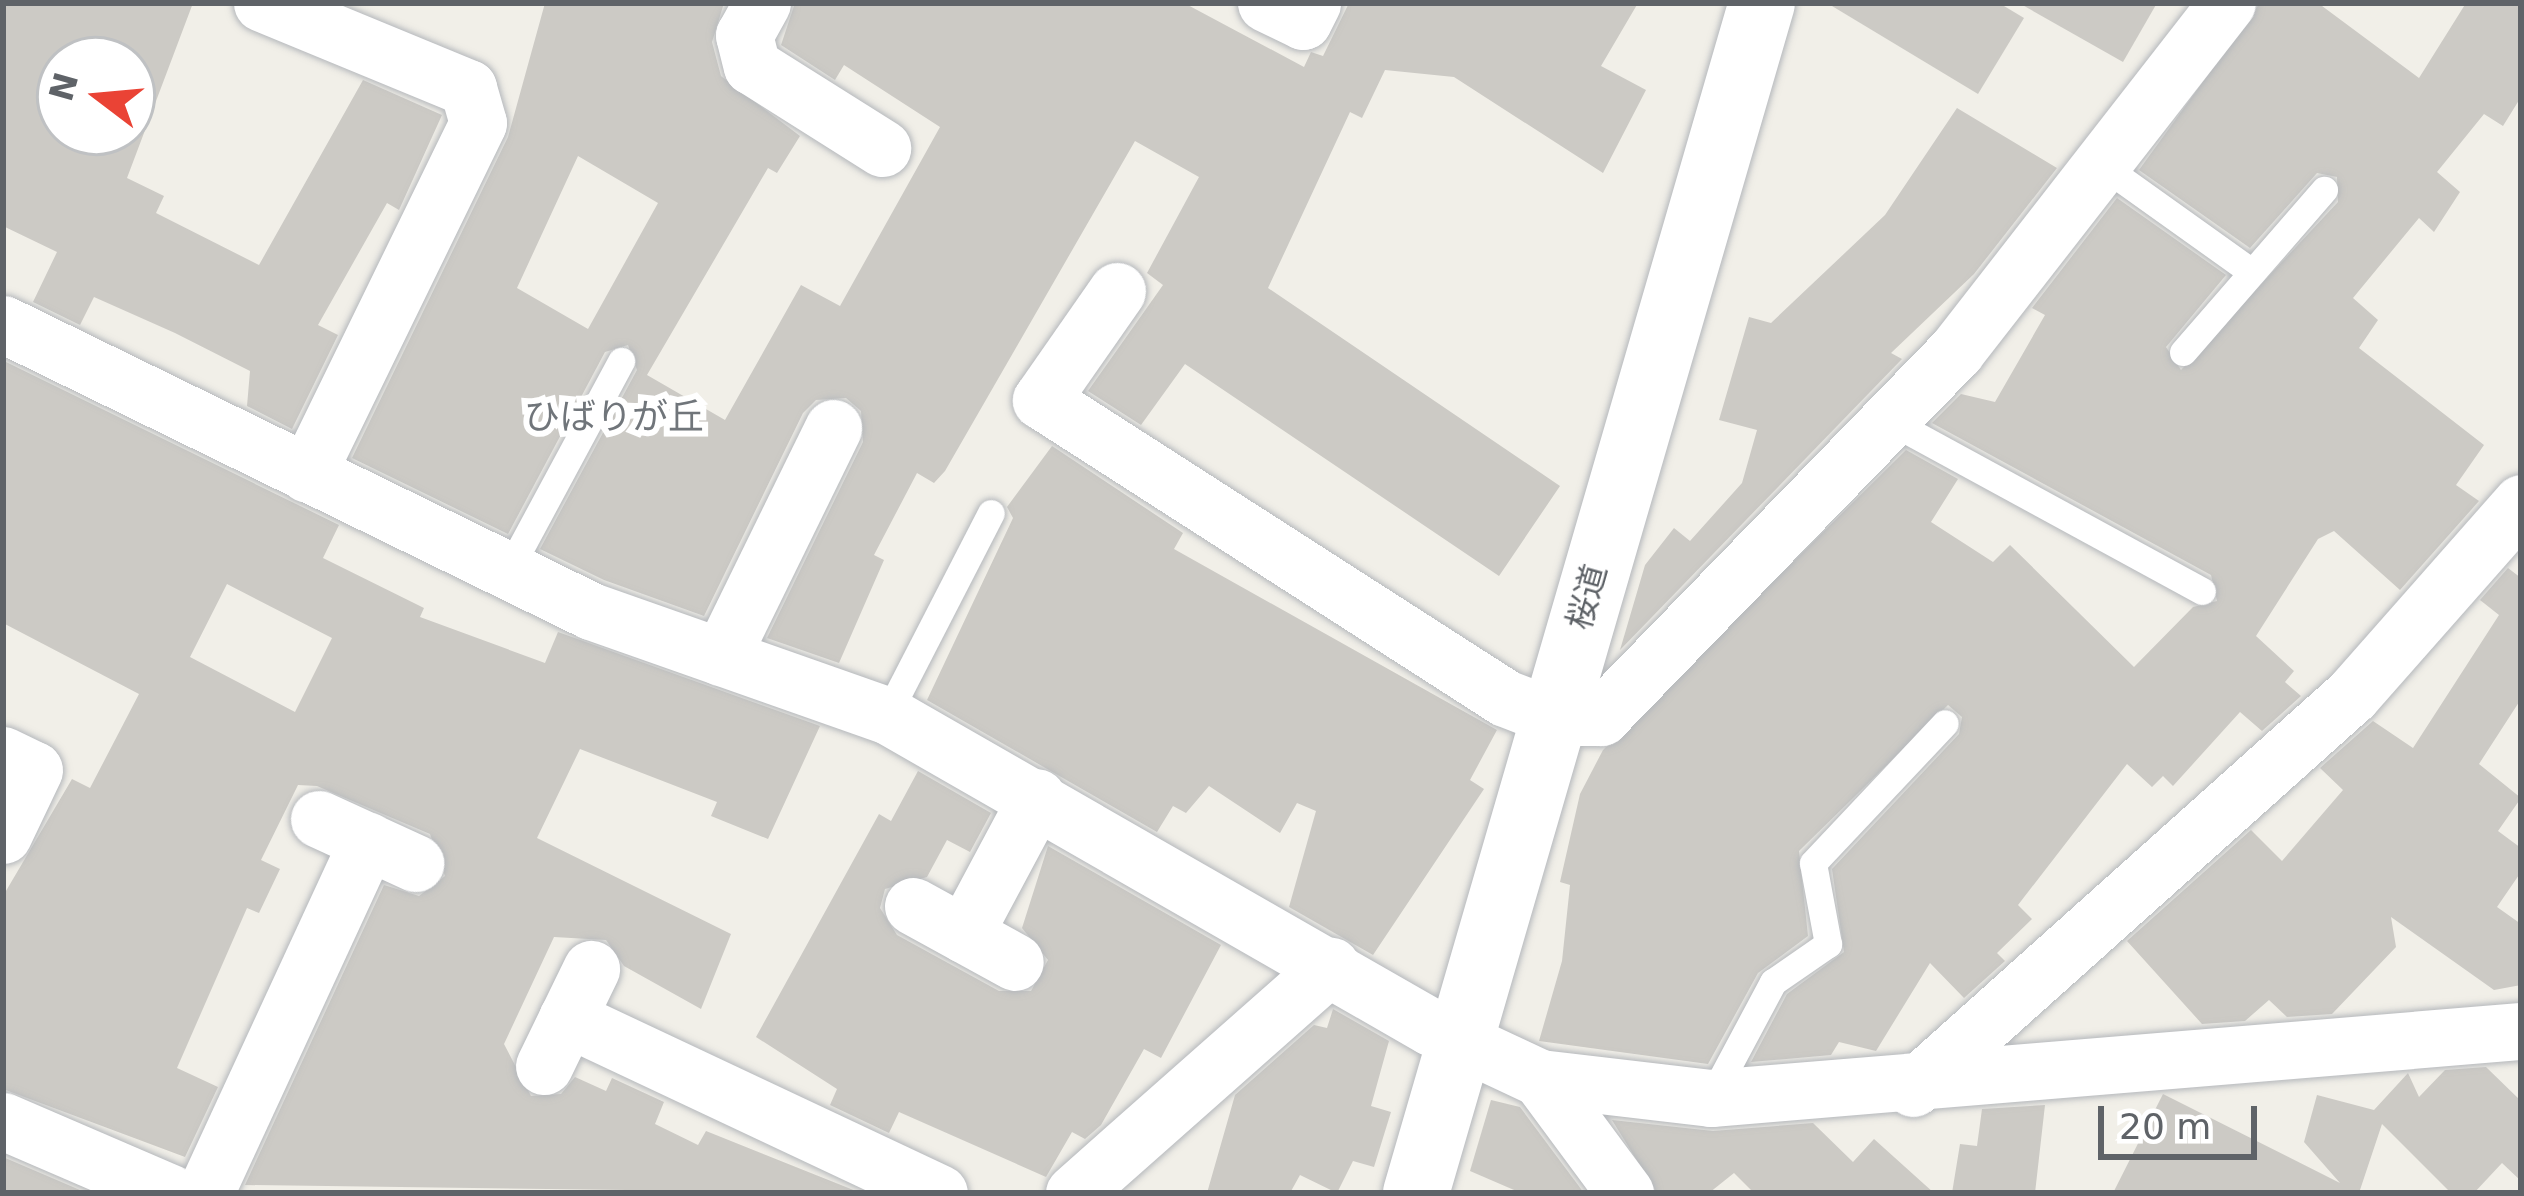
<!DOCTYPE html>
<meta charset="utf-8">
<style>
body{margin:0}
#map{position:relative;width:2524px;height:1196px;overflow:hidden;background:#f1efe8;font-family:"DejaVu Sans","Noto Sans JP",sans-serif}
div>[style]{position:absolute}
.building>*{inset:0;background:#cccac5}
.roads{filter:drop-shadow(0 0 3px #b5b8bc) drop-shadow(0 0 3px #b5b8bc)}
.service>*{height:27px;margin:-13.5px;padding:0 13.5px;transform-origin:13.5px;border-radius:13.5px;background:#fff}
.minor>*{height:57px;margin:-28.5px;padding:0 28.5px;transform-origin:28.5px;border-radius:28.5px;background:#fff}
.tertiary>*{height:66px;margin:-33px;padding:0 33px;transform-origin:33px;border-radius:33px;background:#fff}
span{translate:-50% -50%;white-space:nowrap;text-align:center;line-height:1.15;-webkit-text-stroke:12px #fff;paint-order:stroke}
.street-label{font-size:33px;color:#5f6368}
.neighbourhood-label{font-size:36px;color:#70757a}
.frame{position:absolute;inset:0;border:6px solid #5f6368;pointer-events:none}
.north{position:absolute;left:36px;top:36px;width:120px;height:120px;box-sizing:border-box;background:#fff;border:3px solid #bfc1c3;border-radius:50%;rotate:286deg;font-size:33px;font-weight:700;line-height:48px;text-align:center;color:#5f6368}
.north::after{content:'';display:block;margin:auto;width:42px;height:54px;background:#ea4335;clip-path:polygon(50% 0,100% 100%,50% 72%,0 100%)}
.scale{position:absolute;left:2098px;top:1106px;width:159px;height:54px;box-sizing:border-box;border:6px solid #5f6368;border-top:0;padding-left:15px;font-size:36px;line-height:42px;white-space:nowrap;color:#5f6368;-webkit-text-stroke:9px #fff;paint-order:stroke}
</style>
<div id="map">
<div class="building">
<div style="clip-path:polygon(evenodd,3px 3px,193px 3px,127px 178px,164px 196px,156px 213px,259px 265px,363px 80px,442px 115px,399px 210px,387px 203px,318px 325px,338px 335px,292px 429px,247px 406px,250px 371px,175px 333px,94px 297px,80px 325px,33px 302px,57px 252px,3px 226px,3px 3px,60px 60px,132px 60px,132px 132px,60px 132px,60px 60px)"></div>
<div style="clip-path:polygon(evenodd,545px 3px,724px 3px,712px 42px,721px 76px,800px 136px,777px 173px,768px 168px,647px 375px,725px 420px,801px 285px,840px 306px,940px 127px,844px 65px,835px 80px,781px 45px,795px 3px,1184px 3px,1304px 67px,1311px 52px,1323px 56px,1349px 3px,1638px 3px,1601px 66px,1646px 90px,1603px 173px,1454px 77px,1385px 70px,1362px 118px,1350px 112px,1268px 288px,1560px 486px,1499px 576px,1185px 364px,1141px 425px,1088px 391px,1163px 285px,1147px 273px,1199px 177px,1135px 141px,945px 471px,934px 483px,917px 473px,874px 555px,884px 560px,839px 663px,767px 638px,863px 442px,861px 411px,846px 398px,816px 400px,803px 413px,704px 616px,604px 580px,540px 549px,637px 370px,628px 345px,605px 352px,508px 534px,352px 458px,508px 137px,545px 3px,578px 156px,658px 203px,588px 329px,517px 288px,578px 156px)"></div>
<div style="clip-path:polygon(1827px 3px,1999px 3px,2024px 18px,1978px 94px)"></div>
<div style="clip-path:polygon(2019px 3px,2157px 3px,2123px 62px)"></div>
<div style="clip-path:polygon(2260px 3px,2318px 3px,2419px 78px,2466px 3px,2521px 3px,2521px 97px,2503px 126px,2484px 114px,2437px 172px,2460px 192px,2434px 232px,2419px 218px,2353px 298px,2378px 320px,2359px 348px,2484px 445px,2456px 485px,2479px 501px,2400px 590px,2334px 531px,2318px 539px,2256px 636px,2294px 671px,2285px 682px,2301px 696px,2262px 731px,2240px 712px,2173px 786px,2163px 776px,2152px 787px,2127px 764px,2018px 905px,2032px 919px,1997px 953px,2005px 961px,1964px 998px,1930px 963px,1876px 1051px,1839px 1042px,1831px 1055px,1751px 1062px,1787px 994px,1844px 952px,1832px 869px,1959px 734px,1962px 717px,1948px 705px,1799px 851px,1808px 936px,1758px 973px,1708px 1064px,1539px 1041px,1562px 961px,1570px 885px,1560px 882px,1580px 794px,1603px 750px,1906px 450px,1958px 479px,1931px 522px,1993px 562px,2010px 545px,2134px 667px,2193px 607px,2217px 601px,2211px 575px,1932px 423px,1961px 394px,1995px 402px,2045px 315px,2032px 308px,2117px 198px,2226px 275px,2166px 347px,2181px 370px,2338px 202px,2337px 177px,2317px 173px,2250px 248px,2139px 170px)"></div>
<div style="clip-path:polygon(1957px 108px,2057px 168px,1974px 274px,1891px 353px,1902px 359px,1620px 650px,1645px 565px,1674px 528px,1690px 541px,1742px 483px,1757px 430px,1719px 420px,1749px 317px,1771px 323px,1885px 215px)"></div>
<div style="clip-path:polygon(evenodd,4px 361px,339px 525px,323px 558px,424px 608px,420px 617px,545px 663px,558px 632px,820px 726px,768px 839px,711px 816px,717px 802px,580px 749px,537px 838px,731px 934px,701px 1009px,624px 966px,606px 940px,554px 937px,504px 1044px,531px 1096px,561px 1094px,575px 1077px,606px 1091px,612px 1078px,664px 1102px,655px 1124px,698px 1145px,706px 1131px,861px 1193px,245px 1185px,384px 885px,419px 896px,445px 876px,430px 834px,317px 786px,298px 785px,261px 860px,280px 869px,259px 913px,247px 908px,177px 1068px,218px 1087px,185px 1157px,3px 1089px,3px 896px,72px 779px,90px 788px,139px 694px,3px 623px,4px 361px,227px 584px,332px 638px,295px 712px,190px 657px,227px 584px)"></div>
<div style="clip-path:polygon(1052px 446px,1183px 533px,1174px 549px,1497px 730px,1470px 780px,1484px 789px,1373px 955px,1289px 907px,1316px 811px,1297px 803px,1280px 833px,1209px 786px,1186px 813px,1173px 806px,1157px 832px,927px 700px,1013px 518px,1007px 507px)"></div>
<div style="clip-path:polygon(2508px 568px,2521px 578px,2521px 699px,2479px 764px,2521px 798px,2498px 831px,2521px 848px,2521px 872px,2497px 907px,2521px 924px,2521px 985px,2494px 990px,2391px 917px,2396px 947px,2332px 1014px,2287px 1017px,2269px 1000px,2245px 1021px,2202px 1024px,2127px 941px,2251px 830px,2282px 861px,2343px 790px,2320px 768px,2373px 721px,2413px 748px,2499px 615px,2480px 600px)"></div>
<div style="clip-path:polygon(918px 771px,991px 813px,970px 852px,947px 840px,927px 877px,885px 889px,880px 908px,897px 935px,999px 991px,1031px 991px,1048px 960px,1022px 928px,1048px 846px,1221px 945px,1161px 1058px,1144px 1049px,1101px 1125px,1085px 1139px,1072px 1132px,1046px 1177px,899px 1112px,889px 1133px,830px 1105px,837px 1089px,756px 1037px,879px 814px,891px 821px)"></div>
<div style="clip-path:polygon(1333px 1009px,1389px 1041px,1371px 1106px,1391px 1112px,1374px 1167px,1353px 1161px,1337px 1193px,1300px 1175px,1290px 1193px,1207px 1193px,1235px 1095px,1314px 1025px,1327px 1028px)"></div>
<div style="clip-path:polygon(2486px 1067px,2521px 1101px,2521px 1181px,2502px 1163px,2474px 1193px,2451px 1193px,2382px 1124px,2359px 1193px,2113px 1193px,2163px 1094px,2340px 1183px,2304px 1142px,2317px 1095px,2374px 1110px,2408px 1073px,2419px 1097px,2445px 1070px)"></div>
<div style="clip-path:polygon(1491px 1100px,1520px 1107px,1584px 1193px,1521px 1193px,1470px 1171px)"></div>
<div style="clip-path:polygon(2045px 1105px,2035px 1193px,1952px 1193px,1960px 1144px,1977px 1146px,1982px 1109px)"></div>
<div style="clip-path:polygon(1612px 1120px,1713px 1131px,1813px 1123px,1853px 1162px,1874px 1139px,1934px 1193px,1754px 1193px,1734px 1173px,1709px 1193px,1657px 1193px)"></div>
<div style="clip-path:polygon(3px 1157px,87px 1193px,3px 1193px)"></div>
</div>
<div class="roads">
<div class="service">
<div style="left:2106px;top:168px;width:179px;rotate:35.5deg"></div>
<div style="left:2183px;top:352px;width:215px;rotate:-49deg"></div>
<div style="left:1892px;top:422px;width:353px;rotate:28.6deg"></div>
<div style="left:507px;top:573px;width:241px;rotate:-61.7deg"></div>
<div style="left:887px;top:715px;width:227px;rotate:-62.8deg"></div>
<div style="left:1711px;top:1098px;width:132px;rotate:-61.9deg"></div>
<div style="left:1773px;top:982px;width:67px;rotate:-34.6deg"></div>
<div style="left:1828px;top:944px;width:82px;rotate:-100.5deg"></div>
<div style="left:1813px;top:863px;width:192px;rotate:-46.7deg"></div>
</div>
<div class="minor">
<div style="left:262px;top:3px;width:223px;rotate:22.4deg"></div>
<div style="left:468px;top:88px;width:36px;rotate:74deg"></div>
<div style="left:478px;top:123px;width:390px;rotate:116deg"></div>
<div style="left:762px;top:3px;width:37px;rotate:119deg"></div>
<div style="left:744px;top:35px;width:32px;rotate:76deg"></div>
<div style="left:752px;top:66px;width:154px;rotate:32.2deg"></div>
<div style="left:1266px;top:3px;width:41px;rotate:25.9deg"></div>
<div style="left:1303px;top:21px;width:20px;rotate:-63deg"></div>
<div style="left:1117px;top:291px;width:133px;rotate:124.9deg"></div>
<div style="left:1041px;top:400px;width:551px;rotate:32.71deg"></div>
<div style="left:1505px;top:698px;width:53px;rotate:21.2deg"></div>
<div style="left:1554px;top:717px;width:47px"></div>
<div style="left:1601px;top:717px;width:510px;rotate:-45.87deg"></div>
<div style="left:1956px;top:351px;width:441px;rotate:-52.1deg"></div>
<div style="left:3px;top:324px;width:654px;rotate:26.02deg"></div>
<div style="left:591px;top:611px;width:314px;rotate:19.4deg"></div>
<div style="left:887px;top:715px;width:627px;rotate:29.84deg"></div>
<div style="left:1431px;top:1027px;width:120px;rotate:25.1deg"></div>
<div style="left:1540px;top:1078px;width:172px;rotate:6.7deg"></div>
<div style="left:1711px;top:1098px;width:813px;rotate:-4.73deg"></div>
<div style="left:721px;top:657px;width:255px;rotate:-63.9deg"></div>
<div style="left:3px;top:755px;width:34px;rotate:26deg"></div>
<div style="left:34px;top:770px;width:72px;rotate:115.5deg"></div>
<div style="left:319px;top:819px;width:106px;rotate:24.6deg"></div>
<div style="left:913px;top:906px;width:116px;rotate:28.8deg"></div>
<div style="left:964px;top:934px;width:155px;rotate:-61.9deg"></div>
<div style="left:567px;top:1018px;width:411px;rotate:25.2deg"></div>
<div style="left:544px;top:1066px;width:108px;rotate:-64.1deg"></div>
<div style="left:1540px;top:1078px;width:143px;rotate:53.5deg"></div>
<div style="left:1913px;top:1088px;width:589px;rotate:-41.84deg"></div>
<div style="left:2352px;top:695px;width:256px;rotate:-48.6deg"></div>
<div style="left:3px;top:1121px;width:182px;rotate:23.3deg"></div>
<div style="left:205px;top:1193px;width:388px;rotate:-65.2deg"></div>
<div style="left:1074px;top:1193px;width:343px;rotate:-41.5deg"></div>
</div>
<div class="tertiary">
<div style="left:1416px;top:1193px;width:1239px;rotate:-73.79deg"></div>
</div>
</div>
<div class="street-label">
<span style="left:1587px;top:597px;rotate:-74deg">桜道</span>
</div>
<div class="neighbourhood-label">
<span style="left:614px;top:417px">ひばりが丘</span>
</div>
<div class="frame"></div>
<div class="north">N</div>
<div class="scale">20 m</div>
</div>
